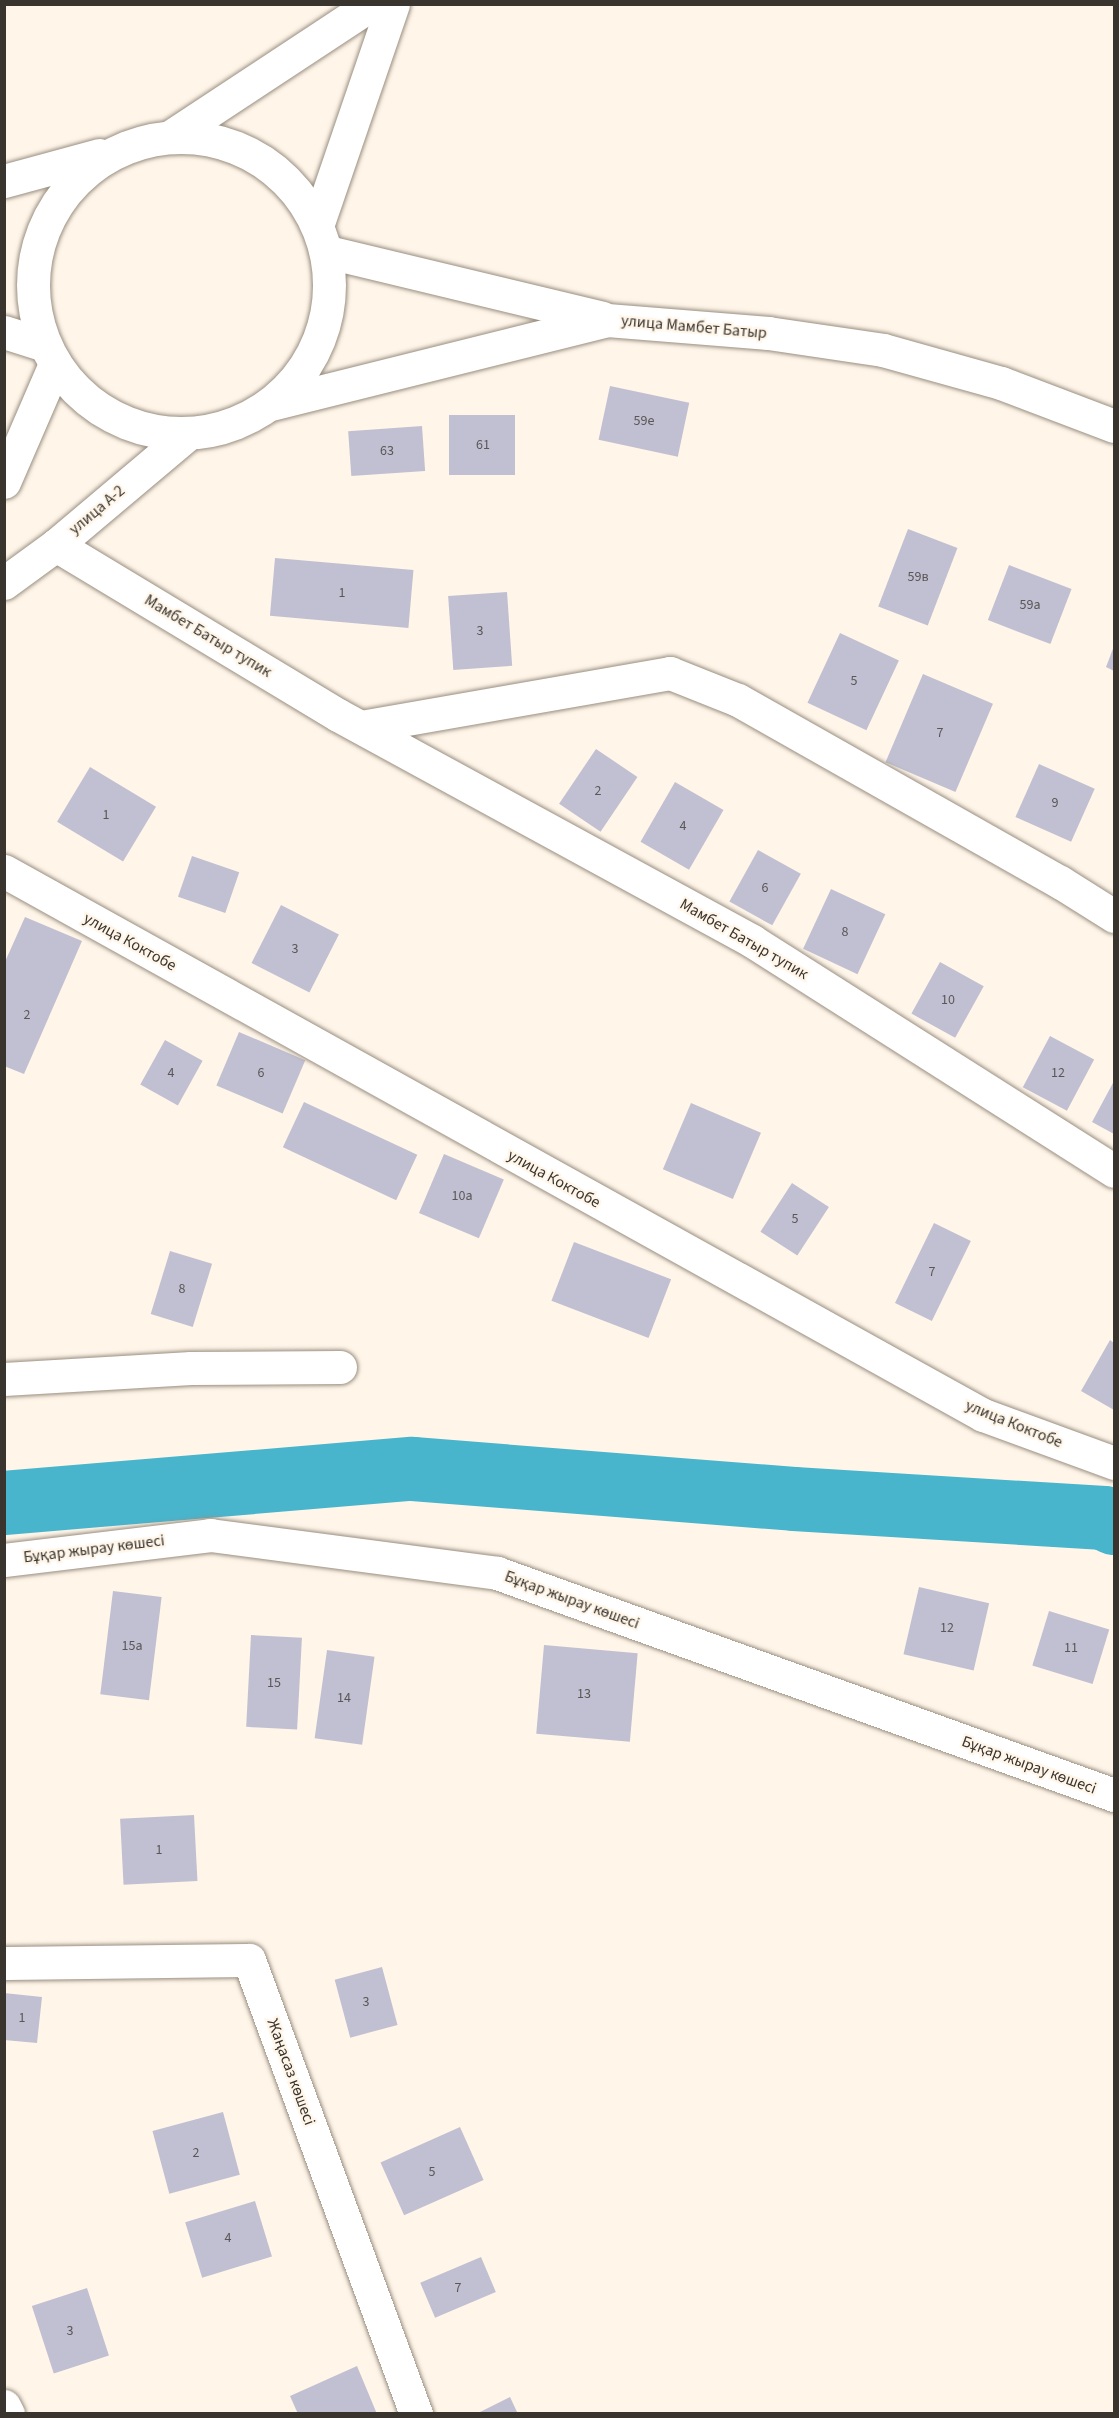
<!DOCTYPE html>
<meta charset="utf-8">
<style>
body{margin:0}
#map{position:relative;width:1119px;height:2418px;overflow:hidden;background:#fff6e9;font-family:"Source Sans 3",sans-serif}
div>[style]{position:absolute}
.river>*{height:64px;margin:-32px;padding:0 32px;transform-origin:32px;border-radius:32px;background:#48b5cd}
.building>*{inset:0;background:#c1c0d2;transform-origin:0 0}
.roads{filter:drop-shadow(0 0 2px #998e80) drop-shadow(0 0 2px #998e80)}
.minor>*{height:33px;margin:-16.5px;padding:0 16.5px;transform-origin:16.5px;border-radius:16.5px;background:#fff}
.secondary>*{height:33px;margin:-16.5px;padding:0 16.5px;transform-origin:16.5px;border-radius:16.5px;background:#fff}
.secondary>.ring{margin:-16.5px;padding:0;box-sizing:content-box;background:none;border:33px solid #fff;border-radius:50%}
span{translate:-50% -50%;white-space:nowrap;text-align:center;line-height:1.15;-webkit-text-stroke:4.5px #fff6e9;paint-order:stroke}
.number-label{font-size:14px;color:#5b5757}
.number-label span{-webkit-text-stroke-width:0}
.street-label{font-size:16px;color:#39342e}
.frame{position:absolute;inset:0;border:6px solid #39342e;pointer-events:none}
</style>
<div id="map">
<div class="river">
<div style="left:4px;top:1503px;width:410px;rotate:-4.8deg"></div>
<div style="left:413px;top:1469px;width:382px;rotate:4.5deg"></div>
<div style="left:794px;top:1499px;width:311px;rotate:3.5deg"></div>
<div style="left:1104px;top:1518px;width:11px;rotate:27deg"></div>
</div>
<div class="building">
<div style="left:610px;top:386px;width:81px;height:55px;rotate:12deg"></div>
<div style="left:449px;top:415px;width:66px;height:60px"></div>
<div style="left:422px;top:426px;width:45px;height:74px;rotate:86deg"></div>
<div style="left:908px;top:529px;width:53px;height:83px;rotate:21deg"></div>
<div style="left:275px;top:558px;width:139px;height:58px;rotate:5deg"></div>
<div style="left:1009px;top:565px;width:67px;height:59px;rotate:21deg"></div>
<div style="left:507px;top:592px;width:74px;height:59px;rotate:86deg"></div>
<div style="left:840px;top:633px;width:65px;height:77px;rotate:25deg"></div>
<div style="clip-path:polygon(1114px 646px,1114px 671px,1106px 667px)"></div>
<div style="left:923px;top:674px;width:76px;height:96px;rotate:23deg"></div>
<div style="left:596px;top:749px;width:50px;height:66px;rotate:34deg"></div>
<div style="left:1039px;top:764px;width:61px;height:58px;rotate:24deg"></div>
<div style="left:90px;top:767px;width:77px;height:64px;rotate:31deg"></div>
<div style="left:675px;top:782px;width:56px;height:69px;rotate:30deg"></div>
<div style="left:758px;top:850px;width:49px;height:59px;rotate:29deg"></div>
<div style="left:192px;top:856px;width:50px;height:43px;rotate:19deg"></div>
<div style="left:831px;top:889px;width:60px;height:66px;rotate:25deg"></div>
<div style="left:281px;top:905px;width:65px;height:65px;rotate:27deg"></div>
<div style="clip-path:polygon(25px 917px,82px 941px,24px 1074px,4px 1066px,4px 964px)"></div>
<div style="left:940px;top:962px;width:50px;height:59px;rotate:29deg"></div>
<div style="left:239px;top:1032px;width:72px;height:58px;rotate:23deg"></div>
<div style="left:1050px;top:1036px;width:50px;height:58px;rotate:28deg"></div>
<div style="left:165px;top:1040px;width:43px;height:51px;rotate:29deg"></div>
<div style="clip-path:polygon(1114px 1081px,1114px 1134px,1092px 1122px)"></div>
<div style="left:304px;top:1102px;width:125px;height:50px;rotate:25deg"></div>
<div style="left:691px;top:1103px;width:76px;height:72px;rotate:23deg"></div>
<div style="left:444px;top:1154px;width:65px;height:64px;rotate:23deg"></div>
<div style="left:792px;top:1183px;width:44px;height:58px;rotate:33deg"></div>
<div style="left:934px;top:1223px;width:41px;height:89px;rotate:26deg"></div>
<div style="left:574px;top:1242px;width:104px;height:63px;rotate:21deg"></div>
<div style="left:170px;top:1251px;width:44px;height:66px;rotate:17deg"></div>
<div style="clip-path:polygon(1110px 1340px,1114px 1343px,1114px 1410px,1081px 1391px)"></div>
<div style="left:919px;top:1587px;width:72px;height:69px;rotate:13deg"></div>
<div style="left:113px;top:1591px;width:49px;height:104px;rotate:7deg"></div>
<div style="left:1049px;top:1611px;width:63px;height:57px;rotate:17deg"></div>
<div style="left:251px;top:1635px;width:51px;height:92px;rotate:3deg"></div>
<div style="left:544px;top:1645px;width:94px;height:89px;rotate:5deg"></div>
<div style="left:327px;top:1650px;width:48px;height:89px;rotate:8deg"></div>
<div style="left:194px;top:1815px;width:66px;height:74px;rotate:87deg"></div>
<div style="left:382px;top:1967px;width:60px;height:49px;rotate:75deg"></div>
<div style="clip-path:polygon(4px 1993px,42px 1997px,37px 2043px,4px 2040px)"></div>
<div style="left:223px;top:2112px;width:65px;height:73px;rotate:75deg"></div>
<div style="left:460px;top:2127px;width:58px;height:87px;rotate:66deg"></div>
<div style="left:255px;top:2201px;width:58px;height:73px;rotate:73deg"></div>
<div style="left:481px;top:2257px;width:38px;height:66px;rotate:67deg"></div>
<div style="left:87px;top:2288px;width:71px;height:58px;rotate:72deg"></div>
<div style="clip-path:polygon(357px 2366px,377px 2414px,298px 2414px,290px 2396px)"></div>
<div style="clip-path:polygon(510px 2397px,518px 2414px,476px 2414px)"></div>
</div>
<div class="roads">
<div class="minor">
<div style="left:56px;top:545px;width:329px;rotate:31.1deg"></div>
<div style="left:338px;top:715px;width:472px;rotate:28.6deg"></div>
<div style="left:752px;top:941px;width:429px;rotate:32.4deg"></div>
<div style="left:361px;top:727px;width:314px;rotate:-9.9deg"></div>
<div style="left:670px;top:673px;width:73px;rotate:21.7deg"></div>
<div style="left:738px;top:700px;width:370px;rotate:29.5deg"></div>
<div style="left:1060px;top:882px;width:64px;rotate:32.2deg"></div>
<div style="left:4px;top:871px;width:1120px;rotate:29.06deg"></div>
<div style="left:983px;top:1415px;width:140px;rotate:20.1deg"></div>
<div style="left:4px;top:1379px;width:187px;rotate:-3.4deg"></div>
<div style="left:191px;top:1368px;width:149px;rotate:-0.4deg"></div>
<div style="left:4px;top:1560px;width:208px;rotate:-6.9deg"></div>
<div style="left:210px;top:1535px;width:290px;rotate:7.5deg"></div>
<div style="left:497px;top:1573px;width:656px;rotate:19.79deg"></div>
<div style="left:4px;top:1963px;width:245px;rotate:-0.7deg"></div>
<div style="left:249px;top:1960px;width:484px;rotate:69.8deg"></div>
<div style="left:4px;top:2406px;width:9px;rotate:63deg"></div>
</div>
<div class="secondary">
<div style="left:173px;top:135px;width:238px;rotate:-33.4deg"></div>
<div class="ring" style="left:33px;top:137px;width:263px;height:263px"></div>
<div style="left:4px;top:181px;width:99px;rotate:-15.2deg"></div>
<div style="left:318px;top:223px;width:231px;rotate:-71.1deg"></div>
<div style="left:328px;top:252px;width:282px;rotate:13.5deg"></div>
<div style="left:4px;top:332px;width:43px;rotate:17.6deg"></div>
<div style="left:271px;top:404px;width:346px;rotate:-14deg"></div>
<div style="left:607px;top:320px;width:162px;rotate:4.6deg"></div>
<div style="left:768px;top:333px;width:116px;rotate:8.4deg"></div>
<div style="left:883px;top:350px;width:123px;rotate:15.6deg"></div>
<div style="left:1001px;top:383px;width:121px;rotate:20.8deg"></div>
<div style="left:4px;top:482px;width:129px;rotate:-66.6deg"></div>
<div style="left:4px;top:583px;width:64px;rotate:-36.2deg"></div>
<div style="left:56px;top:545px;width:172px;rotate:-40.1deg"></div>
</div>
</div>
<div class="number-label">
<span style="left:644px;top:421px">59е</span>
<span style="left:483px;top:445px">61</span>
<span style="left:387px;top:451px">63</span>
<span style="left:918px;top:577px">59в</span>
<span style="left:342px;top:593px">1</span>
<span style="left:1030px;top:605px">59а</span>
<span style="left:480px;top:631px">3</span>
<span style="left:854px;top:681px">5</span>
<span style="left:940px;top:733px">7</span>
<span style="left:598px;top:791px">2</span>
<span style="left:1055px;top:803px">9</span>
<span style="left:106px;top:815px">1</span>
<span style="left:683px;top:826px">4</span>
<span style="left:765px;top:888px">6</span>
<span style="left:845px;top:932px">8</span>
<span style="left:295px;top:949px">3</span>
<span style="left:948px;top:1000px">10</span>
<span style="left:27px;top:1015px">2</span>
<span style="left:171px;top:1073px">4</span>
<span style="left:261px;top:1073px">6</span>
<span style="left:1058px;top:1073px">12</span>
<span style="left:462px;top:1196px">10а</span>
<span style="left:795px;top:1219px">5</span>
<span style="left:932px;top:1272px">7</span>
<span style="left:182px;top:1289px">8</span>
<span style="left:947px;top:1628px">12</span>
<span style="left:132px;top:1646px">15а</span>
<span style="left:1071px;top:1648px">11</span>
<span style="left:274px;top:1683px">15</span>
<span style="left:584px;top:1694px">13</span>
<span style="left:344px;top:1698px">14</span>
<span style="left:159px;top:1850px">1</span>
<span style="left:366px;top:2002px">3</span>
<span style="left:22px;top:2018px">1</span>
<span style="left:196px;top:2153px">2</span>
<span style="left:432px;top:2172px">5</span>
<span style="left:228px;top:2238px">4</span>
<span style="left:458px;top:2288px">7</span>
<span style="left:70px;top:2331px">3</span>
</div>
<div class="street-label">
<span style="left:694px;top:327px;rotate:5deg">улица Мамбет Батыр</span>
<span style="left:97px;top:510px;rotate:-40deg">улица А-2</span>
<span style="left:208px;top:636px;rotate:31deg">Мамбет Батыр тупик</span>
<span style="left:744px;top:939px;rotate:30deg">Мамбет Батыр тупик</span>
<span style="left:130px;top:942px;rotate:29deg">улица Коктобе</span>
<span style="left:554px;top:1179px;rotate:29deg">улица Коктобе</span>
<span style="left:1014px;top:1424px;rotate:22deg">улица Коктобе</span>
<span style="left:94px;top:1549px;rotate:-7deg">Бұқар жырау көшесі</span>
<span style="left:572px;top:1600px;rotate:20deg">Бұқар жырау көшесі</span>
<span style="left:1029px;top:1765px;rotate:20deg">Бұқар жырау көшесі</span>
<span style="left:291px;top:2072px;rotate:70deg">Жаңасаз көшесі</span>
</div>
<div class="frame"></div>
</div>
